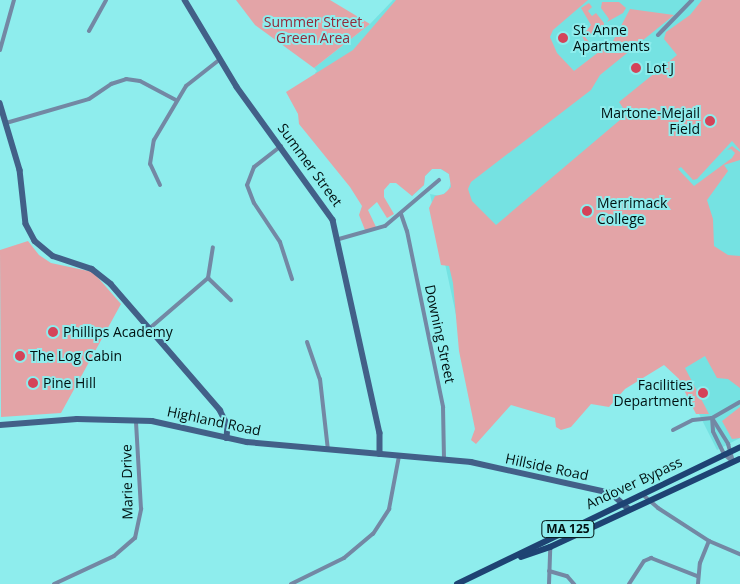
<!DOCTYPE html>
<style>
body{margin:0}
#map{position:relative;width:740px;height:584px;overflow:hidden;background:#8eeded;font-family:"Open Sans",sans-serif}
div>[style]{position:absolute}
.built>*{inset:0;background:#75e2e2}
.green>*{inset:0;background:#e3a4a7}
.street>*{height:4px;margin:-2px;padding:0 2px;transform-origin:2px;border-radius:2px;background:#7388a4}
.secondary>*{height:5.5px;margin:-2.75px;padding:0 2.75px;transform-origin:2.75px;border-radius:2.75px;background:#426088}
.primary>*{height:6px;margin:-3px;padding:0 3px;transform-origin:3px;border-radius:3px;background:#1e4373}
.dots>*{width:14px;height:14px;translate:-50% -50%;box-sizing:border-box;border:2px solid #8eeded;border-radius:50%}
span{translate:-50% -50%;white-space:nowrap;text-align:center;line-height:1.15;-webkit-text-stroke:4px #8eeded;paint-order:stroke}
.shield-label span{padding:1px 4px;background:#8eeded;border:1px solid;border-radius:4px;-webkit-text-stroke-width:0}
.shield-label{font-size:12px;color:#011212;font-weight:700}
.park-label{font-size:14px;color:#922a3a}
.poi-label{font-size:14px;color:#011212}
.left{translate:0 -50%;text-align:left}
.right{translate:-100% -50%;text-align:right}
.street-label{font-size:14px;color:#011212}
</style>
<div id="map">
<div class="built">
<div style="clip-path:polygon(393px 0,740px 0,740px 438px,717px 450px,630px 276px,481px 431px,430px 194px,440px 196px,448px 191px,451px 183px,449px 174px,441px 169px,432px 169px,425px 176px,424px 185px,412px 196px,315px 73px,317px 71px,314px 68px,370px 24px)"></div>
</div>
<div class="green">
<div style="clip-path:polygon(236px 0,330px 0,370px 24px,314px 68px,255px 25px)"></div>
<div style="clip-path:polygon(396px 0,588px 0,553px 30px,550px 37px,557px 53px,574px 71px,613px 41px,630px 9px,674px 15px,600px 75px,591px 90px,471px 182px,468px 189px,472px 201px,496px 225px,627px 114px,619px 102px,677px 55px,664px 39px,666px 32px,690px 15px,702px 0,740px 0,740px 150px,732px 141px,697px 179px,693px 180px,681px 167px,678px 169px,694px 186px,732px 158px,735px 153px,731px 149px,727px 150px,732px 146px,740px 152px,740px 160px,724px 165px,728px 171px,707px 200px,713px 219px,714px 246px,728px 255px,740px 256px,740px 388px,728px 379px,717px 378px,705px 356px,685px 368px,709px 414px,696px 414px,678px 378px,664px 365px,625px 389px,609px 407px,591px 404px,571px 427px,561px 430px,556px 427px,555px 418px,511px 405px,476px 444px,471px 440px,475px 429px,459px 351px,453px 283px,449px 266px,441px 265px,429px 208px,435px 196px,444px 194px,451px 187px,449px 174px,441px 169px,432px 169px,425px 176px,424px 185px,412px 196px,396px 183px,390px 183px,384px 190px,384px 197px,394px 214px,387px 218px,377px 202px,368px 210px,376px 227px,365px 230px,359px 215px,362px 206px,350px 187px,299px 124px,298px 114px,286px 92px,353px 50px)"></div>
<div style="clip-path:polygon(602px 2px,619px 2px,626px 8px,623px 13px,607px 22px,609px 19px,601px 8px)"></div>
<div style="clip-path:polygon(589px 3px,592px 7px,588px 11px,592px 16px,596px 13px,604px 23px,603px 30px,593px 37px,590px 33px,585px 37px,590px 43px,587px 46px,582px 36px,591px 25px,581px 8px)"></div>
<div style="clip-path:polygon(28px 241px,39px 255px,51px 263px,93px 272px,121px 304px,61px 413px,1px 417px,0 250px)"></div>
<div style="clip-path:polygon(740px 407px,740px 438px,732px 439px,722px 421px)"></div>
</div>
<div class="street">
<div style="left:89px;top:31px;width:35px;rotate:-61deg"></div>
<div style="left:658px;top:35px;width:49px;rotate:-45.8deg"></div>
<div style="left:0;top:50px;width:52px;rotate:-74.4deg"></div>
<div style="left:6px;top:123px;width:86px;rotate:-16.1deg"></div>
<div style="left:89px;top:99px;width:27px;rotate:-34deg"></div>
<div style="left:111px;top:84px;width:16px;rotate:-18deg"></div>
<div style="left:126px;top:79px;width:14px;rotate:8deg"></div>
<div style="left:140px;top:81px;width:40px;rotate:28deg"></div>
<div style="left:281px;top:146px;width:34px;rotate:142deg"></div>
<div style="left:254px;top:167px;width:19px;rotate:111deg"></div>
<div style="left:247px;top:185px;width:19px;rotate:69deg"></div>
<div style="left:254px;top:203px;width:47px;rotate:56.3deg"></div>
<div style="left:280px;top:242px;width:39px;rotate:72deg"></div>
<div style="left:160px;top:185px;width:23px;rotate:-115deg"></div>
<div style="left:150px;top:164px;width:24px;rotate:-81deg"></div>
<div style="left:154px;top:140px;width:63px;rotate:-59.3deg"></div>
<div style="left:186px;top:86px;width:42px;rotate:-38.2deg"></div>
<div style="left:401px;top:214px;width:18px;rotate:71deg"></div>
<div style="left:407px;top:231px;width:180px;rotate:78.4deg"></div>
<div style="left:443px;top:407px;width:53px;rotate:88.9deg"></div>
<div style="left:339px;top:239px;width:48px;rotate:-15.8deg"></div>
<div style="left:385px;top:226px;width:71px;rotate:-40.4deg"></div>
<div style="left:208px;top:278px;width:32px;rotate:44deg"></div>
<div style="left:150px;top:328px;width:77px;rotate:-40.8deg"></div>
<div style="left:208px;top:278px;width:31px;rotate:-81deg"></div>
<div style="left:307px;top:342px;width:39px;rotate:71deg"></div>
<div style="left:320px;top:379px;width:71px;rotate:83.6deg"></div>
<div style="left:712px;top:418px;width:31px;rotate:58deg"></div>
<div style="left:728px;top:444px;width:19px;rotate:74deg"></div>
<div style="left:733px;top:462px;width:12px;rotate:-138deg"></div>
<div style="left:724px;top:454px;width:25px;rotate:-116deg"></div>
<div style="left:713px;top:431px;width:13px;rotate:-94deg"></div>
<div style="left:673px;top:430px;width:22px;rotate:-27deg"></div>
<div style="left:693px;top:420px;width:19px;rotate:-6deg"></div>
<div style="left:712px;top:418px;width:32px;rotate:-30deg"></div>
<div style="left:642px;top:494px;width:21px;rotate:41deg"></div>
<div style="left:658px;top:508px;width:61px;rotate:32.9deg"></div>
<div style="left:709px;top:541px;width:34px;rotate:23deg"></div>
<div style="left:549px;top:571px;width:19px;rotate:16deg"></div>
<div style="left:567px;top:576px;width:11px;rotate:49deg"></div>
<div style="left:54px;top:584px;width:66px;rotate:-25deg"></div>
<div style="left:114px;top:556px;width:28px;rotate:-41deg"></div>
<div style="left:135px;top:538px;width:30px;rotate:-78deg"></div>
<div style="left:141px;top:509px;width:88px;rotate:-93.3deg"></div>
<div style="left:291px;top:584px;width:59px;rotate:-26.1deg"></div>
<div style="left:344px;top:558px;width:38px;rotate:-40deg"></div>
<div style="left:373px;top:534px;width:30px;rotate:-57deg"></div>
<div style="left:389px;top:509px;width:54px;rotate:-79.3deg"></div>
<div style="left:549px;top:584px;width:37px;rotate:-88deg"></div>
<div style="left:629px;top:584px;width:27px;rotate:-57deg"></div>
<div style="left:644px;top:561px;width:8px;rotate:-23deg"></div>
<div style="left:651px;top:558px;width:49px;rotate:21.4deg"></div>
<div style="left:698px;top:584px;width:21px;rotate:-85deg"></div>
<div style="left:700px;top:563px;width:24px;rotate:-68deg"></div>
</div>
<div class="secondary">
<div style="left:185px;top:0;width:101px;rotate:59.1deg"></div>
<div style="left:237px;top:87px;width:164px;rotate:54.2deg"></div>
<div style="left:333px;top:220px;width:218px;rotate:77.6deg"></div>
<div style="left:380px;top:433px;width:21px;rotate:90deg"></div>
<div style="left:0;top:103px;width:70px;rotate:73.4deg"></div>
<div style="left:20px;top:170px;width:54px;rotate:83.7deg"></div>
<div style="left:26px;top:224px;width:19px;rotate:62deg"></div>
<div style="left:35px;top:241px;width:23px;rotate:40deg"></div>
<div style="left:53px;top:256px;width:41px;rotate:18.4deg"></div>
<div style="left:92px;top:269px;width:24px;rotate:38deg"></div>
<div style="left:111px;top:284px;width:167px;rotate:49.1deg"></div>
<div style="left:220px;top:410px;width:18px;rotate:63deg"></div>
<div style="left:228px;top:426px;width:12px;rotate:95deg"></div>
<div style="left:0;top:425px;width:77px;rotate:-4.5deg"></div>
<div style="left:77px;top:419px;width:75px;rotate:1.5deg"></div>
<div style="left:152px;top:421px;width:97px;rotate:12.5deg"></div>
<div style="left:247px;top:442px;width:225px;rotate:5.1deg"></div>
<div style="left:471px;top:462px;width:143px;rotate:12.5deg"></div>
<div style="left:611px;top:493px;width:24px;rotate:42deg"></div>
</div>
<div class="primary">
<div style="left:521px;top:557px;width:31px;rotate:-19deg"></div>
<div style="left:550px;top:547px;width:209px;rotate:-24.9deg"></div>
<div style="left:457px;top:584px;width:314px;rotate:-25.8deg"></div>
</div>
<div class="dots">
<div style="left:563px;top:38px;background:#d44359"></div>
<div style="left:636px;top:68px;background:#d44359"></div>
<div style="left:710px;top:121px;background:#d44359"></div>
<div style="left:587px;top:211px;background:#d44359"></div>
<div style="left:53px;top:332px;background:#d44359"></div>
<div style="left:20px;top:356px;background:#d44359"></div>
<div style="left:33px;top:383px;background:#d44359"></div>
<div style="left:703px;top:393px;background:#d44359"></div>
</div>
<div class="shield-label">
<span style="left:568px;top:529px">MA 125</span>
</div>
<div class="park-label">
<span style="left:313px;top:30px">Summer Street<br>Green Area</span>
</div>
<div class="poi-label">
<span class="left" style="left:573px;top:38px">St. Anne<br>Apartments</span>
<span class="left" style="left:646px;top:68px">Lot J</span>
<span class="right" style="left:700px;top:121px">Martone-Mejail<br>Field</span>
<span class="left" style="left:597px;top:211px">Merrimack<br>College</span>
<span class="left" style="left:63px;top:332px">Phillips Academy</span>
<span class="left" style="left:30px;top:356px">The Log Cabin</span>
<span class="left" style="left:43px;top:383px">Pine Hill</span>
<span class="right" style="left:693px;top:393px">Facilities<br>Department</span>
</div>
<div class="street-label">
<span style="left:310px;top:165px;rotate:54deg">Summer Street</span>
<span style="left:440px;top:334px;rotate:78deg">Downing Street</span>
<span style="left:214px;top:421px;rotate:12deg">Highland Road</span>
<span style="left:547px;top:467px;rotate:12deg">Hillside Road</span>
<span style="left:127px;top:482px;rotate:-91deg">Marie Drive</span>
<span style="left:634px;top:483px;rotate:-25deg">Andover Bypass</span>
</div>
</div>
